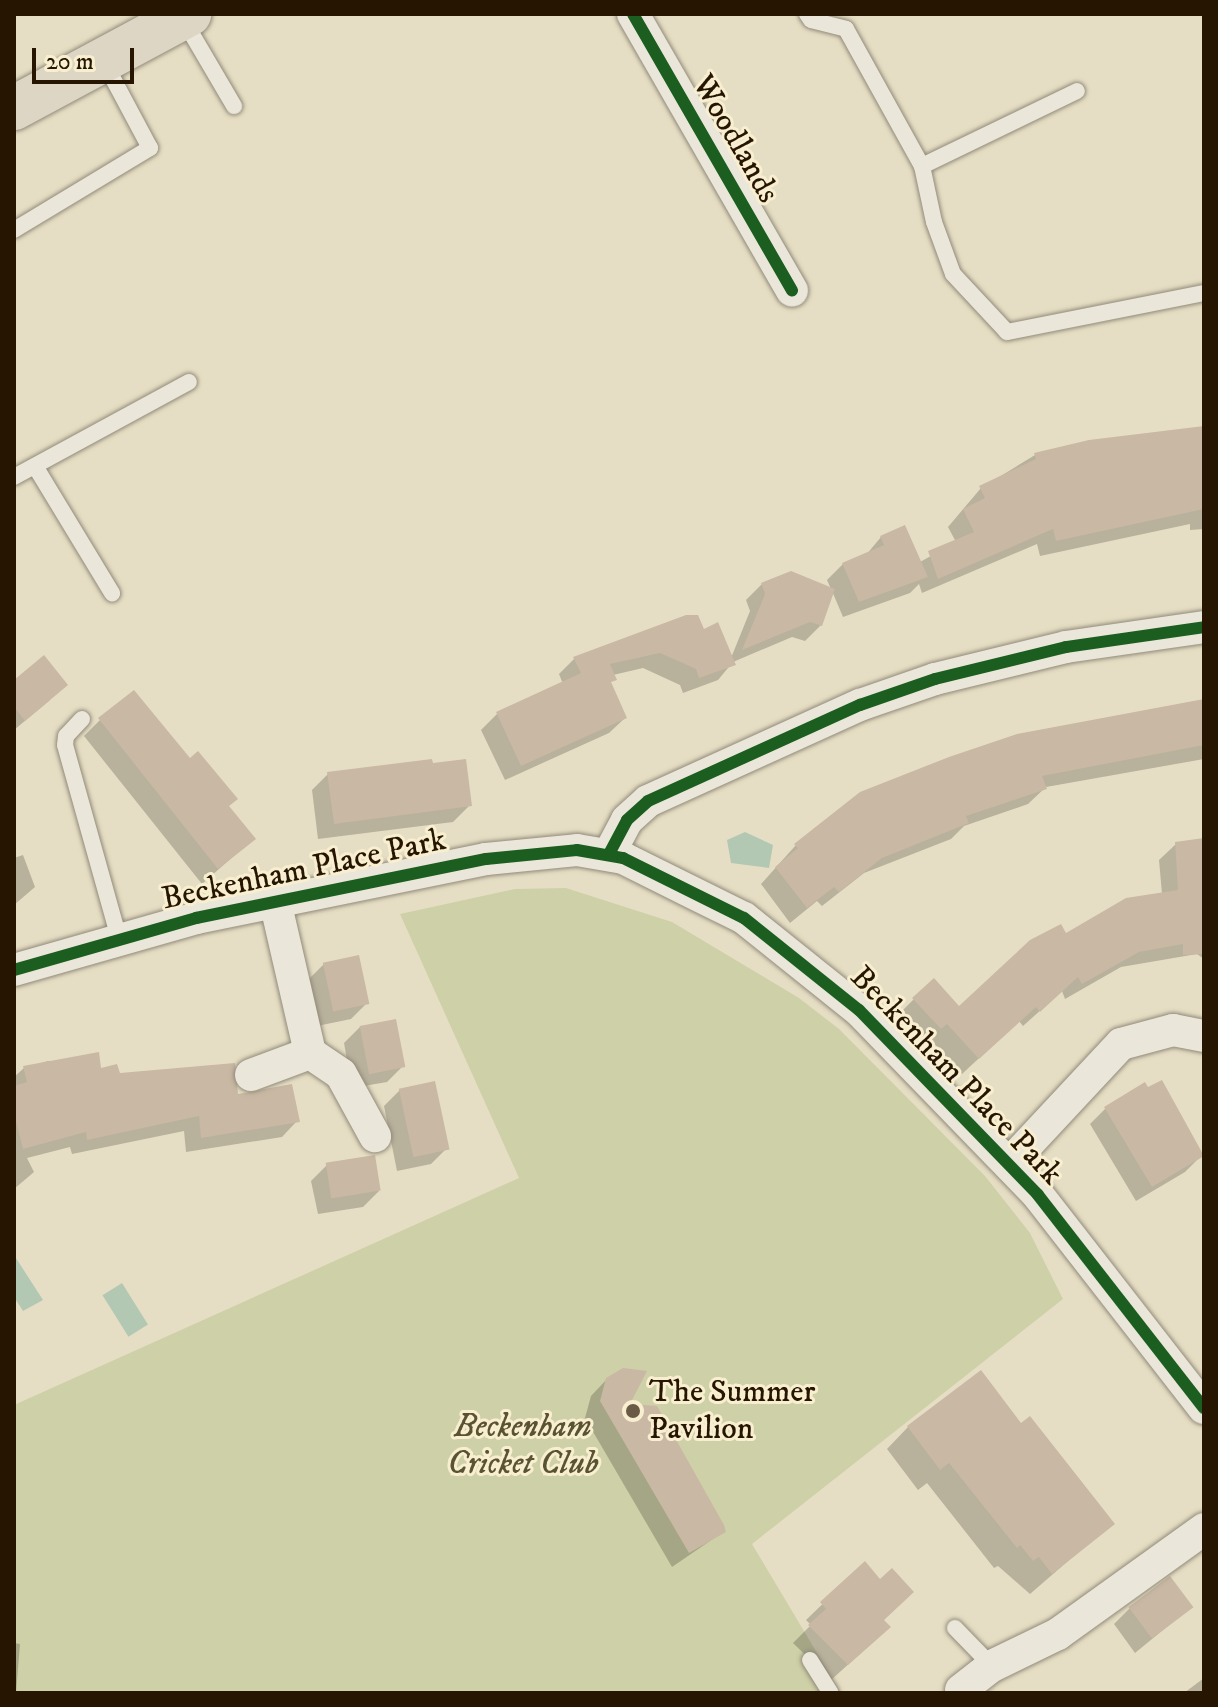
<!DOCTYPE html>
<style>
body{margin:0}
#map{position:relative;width:1218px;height:1707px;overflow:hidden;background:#e6dec4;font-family:"IM FELL DW Pica",serif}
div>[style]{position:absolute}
.green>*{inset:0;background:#ced0a7}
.water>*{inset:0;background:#b2c8b3;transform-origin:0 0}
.shadow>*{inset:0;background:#0003}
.building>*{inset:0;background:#c8b8a4;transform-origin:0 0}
.roads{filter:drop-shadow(0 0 2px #918a79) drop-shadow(0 0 2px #918a79)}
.lane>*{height:16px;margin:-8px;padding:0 8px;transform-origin:8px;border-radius:8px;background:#eae6d9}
.street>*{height:32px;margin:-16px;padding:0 16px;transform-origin:16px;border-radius:16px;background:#eae6d9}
.primary>*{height:44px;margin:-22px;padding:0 22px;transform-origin:22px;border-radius:22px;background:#ded6c4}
.cycleway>*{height:12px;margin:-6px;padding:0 6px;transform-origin:6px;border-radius:6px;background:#1b5e20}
.dots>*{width:22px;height:22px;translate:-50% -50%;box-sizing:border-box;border:4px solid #f8eed0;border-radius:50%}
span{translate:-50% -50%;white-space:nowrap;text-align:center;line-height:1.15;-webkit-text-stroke:6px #f8eed0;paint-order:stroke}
.street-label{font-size:32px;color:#261500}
.poi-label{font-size:32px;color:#261500}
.left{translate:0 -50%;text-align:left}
.park-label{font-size:32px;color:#5a5332;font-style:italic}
.frame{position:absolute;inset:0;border:16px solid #261500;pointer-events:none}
.scale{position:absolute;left:32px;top:48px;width:102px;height:36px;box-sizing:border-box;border:4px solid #261500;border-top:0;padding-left:10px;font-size:24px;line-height:28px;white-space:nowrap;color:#261500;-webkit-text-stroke:6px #f8eed0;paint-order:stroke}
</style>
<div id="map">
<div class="green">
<div style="clip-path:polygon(566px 888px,672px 922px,799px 998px,839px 1029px,985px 1176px,1030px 1233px,1063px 1299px,752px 1544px,841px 1693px,14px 1693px,14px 1405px,519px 1178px,400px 914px,515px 889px)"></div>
</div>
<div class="water">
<div style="clip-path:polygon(745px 832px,773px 845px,769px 868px,731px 863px,727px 840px)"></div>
<div style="clip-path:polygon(14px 1255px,43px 1300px,23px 1311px,14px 1297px)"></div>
<div style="left:122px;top:1283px;width:49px;height:23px;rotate:58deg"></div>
</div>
<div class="shadow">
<div style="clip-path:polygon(1204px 429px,1204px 529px,1190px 530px,1190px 524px,1040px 556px,1037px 544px,922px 593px,919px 584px,910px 593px,843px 617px,832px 591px,821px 625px,805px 641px,792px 637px,733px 662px,718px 680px,683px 693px,680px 685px,643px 668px,613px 675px,610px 684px,625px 718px,609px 733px,505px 780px,481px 730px,497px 714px,563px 684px,559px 674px,575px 658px,703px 631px,731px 658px,750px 611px,746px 600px,762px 584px,831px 589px,827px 580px,843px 564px,866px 555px,881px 537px,920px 562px,956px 542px,948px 527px,981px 488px,1035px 455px)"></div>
<div style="clip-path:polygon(14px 683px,50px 700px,14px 730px)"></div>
<div style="clip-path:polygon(1204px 702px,1204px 759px,1046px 787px,1028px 804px,964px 826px,951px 839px,864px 873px,822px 906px,817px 901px,790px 923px,761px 884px,796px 845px)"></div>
<div style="clip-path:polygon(100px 720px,227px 807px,253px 839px,202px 884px,84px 736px)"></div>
<div style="clip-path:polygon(328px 774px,469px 806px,453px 822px,318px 839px,312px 790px)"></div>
<div style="clip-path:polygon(1204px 840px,1204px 959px,1197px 954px,1121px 967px,1065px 999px,1062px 991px,1023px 1026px,1019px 1021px,962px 1074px,929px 1038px,924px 1043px,898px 1015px,914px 999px,959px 1008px,1065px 935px,1162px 894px,1159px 860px,1176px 844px)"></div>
<div style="clip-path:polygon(23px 855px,35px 887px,14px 905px,14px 858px)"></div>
<div style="clip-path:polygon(324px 964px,367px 1003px,351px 1019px,317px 1026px,308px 980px)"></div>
<div style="clip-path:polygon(360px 1027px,403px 1066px,387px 1082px,352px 1088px,344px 1043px)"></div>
<div style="clip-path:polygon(48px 1061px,236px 1096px,297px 1121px,282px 1137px,186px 1152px,184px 1131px,72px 1154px,70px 1147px,27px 1158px,34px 1172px,14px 1189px,14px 1077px,24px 1068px)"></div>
<div style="clip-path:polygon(400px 1090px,447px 1148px,431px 1164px,397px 1171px,384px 1106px)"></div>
<div style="clip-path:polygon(1106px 1108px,1201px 1156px,1185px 1172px,1136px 1201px,1090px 1124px)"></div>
<div style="clip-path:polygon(327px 1165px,379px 1191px,363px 1207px,318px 1214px,311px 1181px)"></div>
<div style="clip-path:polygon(607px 1379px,723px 1532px,672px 1567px,585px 1418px,591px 1396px)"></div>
<div style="clip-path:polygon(1021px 1426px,1112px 1523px,1030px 1594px,998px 1566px,994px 1568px,927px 1483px,918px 1490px,887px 1449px,908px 1427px)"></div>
<div style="clip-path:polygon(864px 1564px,880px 1582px,882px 1621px,872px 1643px,831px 1680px,793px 1643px,811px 1625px,806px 1620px)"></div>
<div style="clip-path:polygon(1191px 1607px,1135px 1653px,1114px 1624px,1130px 1608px)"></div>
<div style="clip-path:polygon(14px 1643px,20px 1644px,16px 1693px,14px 1693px)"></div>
<div style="clip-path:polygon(1204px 1678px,1204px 1693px,1184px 1693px)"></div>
</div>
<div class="building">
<div style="clip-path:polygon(1204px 426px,1204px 509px,1056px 541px,1053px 529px,938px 579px,928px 551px,974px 532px,963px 509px,985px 498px,979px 486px,1036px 459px,1034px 453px,1089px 440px)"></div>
<div style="clip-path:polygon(905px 525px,928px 577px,859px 602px,842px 563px,884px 545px,880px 536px)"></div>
<div style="clip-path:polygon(791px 571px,835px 589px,822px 626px,810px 622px,742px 650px,765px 594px,761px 583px)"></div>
<div style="clip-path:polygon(686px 615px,698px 615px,704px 629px,718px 622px,736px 665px,699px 678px,696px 669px,660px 653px,610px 664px,617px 680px,611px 682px,627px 718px,521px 766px,496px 712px,581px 673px,573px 657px)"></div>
<div style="clip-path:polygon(44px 655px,68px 685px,25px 721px,14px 707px,14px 680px)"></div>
<div style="clip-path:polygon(134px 690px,190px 758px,198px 751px,238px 799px,229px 806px,256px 839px,218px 869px,98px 718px)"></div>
<div style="clip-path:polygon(1204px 699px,1204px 745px,1042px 776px,1047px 789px,966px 816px,969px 823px,882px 858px,839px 892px,834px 887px,807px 908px,775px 867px,798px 848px,794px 844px,860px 792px,949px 757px,1017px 734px)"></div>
<div style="clip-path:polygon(432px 759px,433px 763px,466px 759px,472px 806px,334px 824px,327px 772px)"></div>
<div style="clip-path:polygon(1204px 838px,1204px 954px,1183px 955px,1183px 944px,1139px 952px,1082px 984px,1078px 977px,1040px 1012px,1036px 1007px,979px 1059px,947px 1024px,941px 1029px,912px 998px,934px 978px,959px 1006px,1030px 940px,1061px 924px,1066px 933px,1126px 898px,1178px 890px,1175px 842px)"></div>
<div style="left:359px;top:955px;width:50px;height:37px;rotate:78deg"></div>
<div style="left:396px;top:1019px;width:49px;height:37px;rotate:79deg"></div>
<div style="clip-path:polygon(99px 1052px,101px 1068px,117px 1064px,120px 1073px,235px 1063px,238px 1094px,292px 1084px,300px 1122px,201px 1138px,199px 1116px,87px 1140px,86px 1132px,23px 1149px,14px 1113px,14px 1086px,27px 1082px,23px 1066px)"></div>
<div style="clip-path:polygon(1162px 1080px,1204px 1156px,1152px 1187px,1104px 1107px,1145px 1082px,1148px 1087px)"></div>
<div style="left:435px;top:1081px;width:70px;height:37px;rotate:78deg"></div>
<div style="left:375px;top:1155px;width:36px;height:50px;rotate:81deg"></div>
<div style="clip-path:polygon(623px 1368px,647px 1371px,630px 1404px,657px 1406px,724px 1525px,726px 1532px,689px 1553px,600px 1401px,606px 1378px)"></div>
<div style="clip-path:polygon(981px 1370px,1021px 1423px,1030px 1416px,1115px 1524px,1052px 1574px,1039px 1557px,1033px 1561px,1020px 1545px,1017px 1548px,949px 1463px,940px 1470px,907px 1426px)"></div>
<div style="clip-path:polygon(865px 1561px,880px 1579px,892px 1568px,914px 1592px,884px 1620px,891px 1627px,848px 1665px,808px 1625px,826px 1609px,820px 1602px)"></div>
<div style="left:1170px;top:1576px;width:39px;height:52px;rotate:53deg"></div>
</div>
<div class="roads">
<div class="lane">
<div style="left:807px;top:14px;width:7px;rotate:56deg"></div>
<div style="left:811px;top:20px;width:36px;rotate:14deg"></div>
<div style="left:846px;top:29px;width:157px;rotate:61deg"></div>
<div style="left:922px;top:166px;width:172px;rotate:-25.8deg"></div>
<div style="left:183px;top:19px;width:101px;rotate:59.6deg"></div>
<div style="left:922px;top:166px;width:57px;rotate:77.9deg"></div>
<div style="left:934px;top:222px;width:55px;rotate:69.9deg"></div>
<div style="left:953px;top:274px;width:79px;rotate:47deg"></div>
<div style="left:1007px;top:332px;width:201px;rotate:-11.2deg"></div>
<div style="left:14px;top:230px;width:159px;rotate:-31.1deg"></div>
<div style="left:150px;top:148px;width:98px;rotate:-118.1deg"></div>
<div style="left:35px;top:466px;width:149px;rotate:58.8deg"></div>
<div style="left:14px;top:477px;width:199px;rotate:-28.5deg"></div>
<div style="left:82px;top:719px;width:23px;rotate:133deg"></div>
<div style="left:66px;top:736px;width:9px;rotate:96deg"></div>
<div style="left:65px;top:745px;width:200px;rotate:74.4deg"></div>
<div style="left:955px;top:1628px;width:53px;rotate:45.8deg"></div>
<div style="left:810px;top:1660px;width:39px;rotate:58deg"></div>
</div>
<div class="street">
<div style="left:633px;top:14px;width:319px;rotate:60.1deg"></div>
<div style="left:609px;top:854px;width:38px;rotate:-62deg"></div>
<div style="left:627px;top:820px;width:28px;rotate:-42deg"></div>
<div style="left:648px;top:801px;width:233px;rotate:-24.4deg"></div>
<div style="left:860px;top:705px;width:79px;rotate:-19.1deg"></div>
<div style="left:935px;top:679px;width:135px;rotate:-13.7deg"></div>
<div style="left:1066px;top:647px;width:139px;rotate:-8.2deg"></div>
<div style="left:275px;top:901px;width:156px;rotate:77deg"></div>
<div style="left:310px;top:1053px;width:37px;rotate:34deg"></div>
<div style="left:341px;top:1074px;width:71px;rotate:61.3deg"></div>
<div style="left:14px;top:970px;width:189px;rotate:-15.9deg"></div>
<div style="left:196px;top:918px;width:296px;rotate:-11.5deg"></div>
<div style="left:486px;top:859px;width:91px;rotate:-5.6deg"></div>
<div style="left:577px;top:850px;width:47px;rotate:9.9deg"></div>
<div style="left:623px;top:858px;width:135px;rotate:26.4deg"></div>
<div style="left:744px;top:918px;width:147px;rotate:38.7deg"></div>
<div style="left:859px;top:1010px;width:257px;rotate:45.9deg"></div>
<div style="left:1038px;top:1195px;width:270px;rotate:52.1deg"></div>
<div style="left:251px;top:1075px;width:63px;rotate:-20.4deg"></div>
<div style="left:1009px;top:1164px;width:164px;rotate:-47deg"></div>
<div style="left:1121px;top:1044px;width:54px;rotate:-15.1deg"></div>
<div style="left:1173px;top:1030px;width:32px;rotate:11deg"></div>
<div style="left:961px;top:1690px;width:39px;rotate:-38deg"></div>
<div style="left:992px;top:1666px;width:73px;rotate:-25.9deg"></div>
<div style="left:1058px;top:1634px;width:180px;rotate:-35.7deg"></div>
</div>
<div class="primary">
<div style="left:14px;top:108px;width:199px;rotate:-28.2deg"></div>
</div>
</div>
<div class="cycleway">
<div style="left:633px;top:14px;width:319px;rotate:60.1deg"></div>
<div style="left:609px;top:854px;width:38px;rotate:-62deg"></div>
<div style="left:627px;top:820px;width:28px;rotate:-42deg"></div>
<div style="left:648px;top:801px;width:233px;rotate:-24.4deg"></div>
<div style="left:860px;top:705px;width:79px;rotate:-19.1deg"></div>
<div style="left:935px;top:679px;width:135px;rotate:-13.7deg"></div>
<div style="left:1066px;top:647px;width:139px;rotate:-8.2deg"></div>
<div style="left:14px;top:970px;width:189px;rotate:-15.9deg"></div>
<div style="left:196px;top:918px;width:296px;rotate:-11.5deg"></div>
<div style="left:486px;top:859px;width:91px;rotate:-5.6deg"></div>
<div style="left:577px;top:850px;width:47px;rotate:9.9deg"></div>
<div style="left:623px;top:858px;width:135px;rotate:26.4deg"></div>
<div style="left:744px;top:918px;width:147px;rotate:38.7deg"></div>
<div style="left:859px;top:1010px;width:257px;rotate:45.9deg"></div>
<div style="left:1038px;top:1195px;width:270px;rotate:52.1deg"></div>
</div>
<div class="dots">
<div style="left:633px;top:1411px;background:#695b45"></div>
</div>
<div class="street-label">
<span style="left:735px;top:139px;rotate:60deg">Woodlands</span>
<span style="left:304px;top:870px;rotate:-12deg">Beckenham Place Park</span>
<span style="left:956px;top:1076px;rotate:46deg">Beckenham Place Park</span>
</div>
<div class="poi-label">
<span class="left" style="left:649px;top:1411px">The Summer<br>Pavilion</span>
</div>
<div class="park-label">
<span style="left:523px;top:1446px">Beckenham<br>Cricket Club</span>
</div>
<div class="frame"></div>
<div class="scale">20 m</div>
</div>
